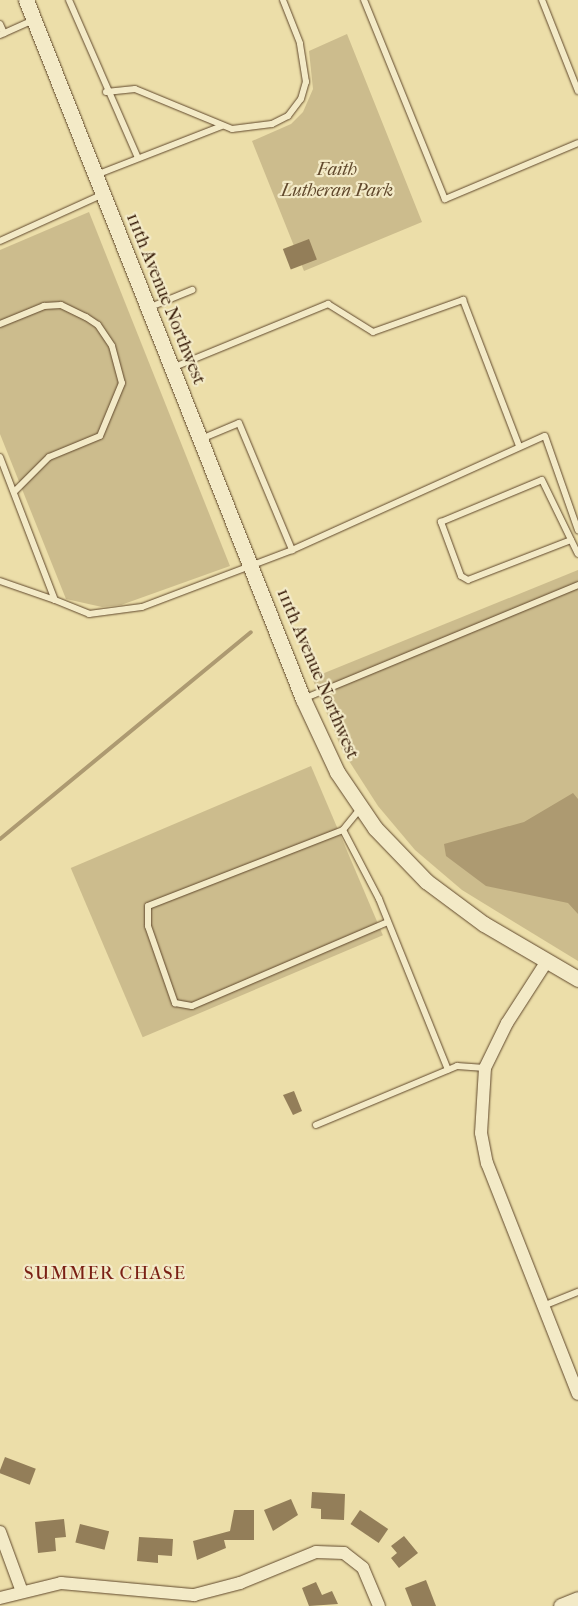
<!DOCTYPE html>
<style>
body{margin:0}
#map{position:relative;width:578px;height:1606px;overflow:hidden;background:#ecdea9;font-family:"IM FELL French Canon",serif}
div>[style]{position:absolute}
.green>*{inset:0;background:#ccbc8d;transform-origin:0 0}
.water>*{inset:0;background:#ad9a71}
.stream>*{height:4px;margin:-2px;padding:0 2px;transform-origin:2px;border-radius:2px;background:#ad9a71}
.building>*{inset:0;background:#937e59;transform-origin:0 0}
.roads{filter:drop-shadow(0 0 1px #60482c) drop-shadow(0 0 1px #60482c)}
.service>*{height:6px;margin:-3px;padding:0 3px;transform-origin:3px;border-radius:3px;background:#f3eac7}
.minor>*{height:12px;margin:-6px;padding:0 6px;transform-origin:6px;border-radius:6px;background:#f3eac7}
.tertiary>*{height:15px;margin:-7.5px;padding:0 7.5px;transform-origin:7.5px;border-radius:7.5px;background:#f3eac7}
span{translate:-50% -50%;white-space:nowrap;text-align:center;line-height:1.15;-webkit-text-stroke:4.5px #f3eac7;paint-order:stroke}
.park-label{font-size:18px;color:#60482c;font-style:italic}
.street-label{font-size:18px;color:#321603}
.neighbourhood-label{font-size:19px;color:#7a1f14;letter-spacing:1px}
</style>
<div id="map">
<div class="green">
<div style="clip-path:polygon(347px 34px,422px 222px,304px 271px,252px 141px,291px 124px,303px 112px,313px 89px,309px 51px)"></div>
<div style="clip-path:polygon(89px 212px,230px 566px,121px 605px,102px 607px,66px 599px,0 434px,0 250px)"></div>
<div style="clip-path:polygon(578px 570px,578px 961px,462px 890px,415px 850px,378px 806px,342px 750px,312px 678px)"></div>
<div style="left:311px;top:766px;width:184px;height:261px;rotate:67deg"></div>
</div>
<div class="water">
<div style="clip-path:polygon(573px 793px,578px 799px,578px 914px,568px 903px,486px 886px,446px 856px,444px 844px,524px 822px)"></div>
</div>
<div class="stream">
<div style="left:0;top:839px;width:325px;rotate:-39.5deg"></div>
</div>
<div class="building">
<div style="left:309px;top:239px;width:22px;height:28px;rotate:69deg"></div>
<div style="clip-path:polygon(294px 1091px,302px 1111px,293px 1115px,283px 1095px)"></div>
<div style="left:5px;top:1457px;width:33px;height:17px;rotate:21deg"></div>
<div style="clip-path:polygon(312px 1492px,345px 1494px,344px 1520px,321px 1519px,321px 1509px,311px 1508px)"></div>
<div style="clip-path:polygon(291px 1499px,298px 1515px,273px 1531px,264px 1510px)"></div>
<div style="clip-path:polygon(234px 1510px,254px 1510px,254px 1540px,224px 1540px,226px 1548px,197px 1560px,193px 1541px,230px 1531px)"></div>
<div style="left:360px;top:1510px;width:34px;height:17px;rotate:34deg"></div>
<div style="clip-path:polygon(64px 1519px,66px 1537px,55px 1538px,56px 1551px,38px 1553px,35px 1522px)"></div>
<div style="left:80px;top:1524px;width:30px;height:19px;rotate:14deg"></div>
<div style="clip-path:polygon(404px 1536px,418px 1553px,399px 1568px,391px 1558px,397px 1553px,391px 1546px)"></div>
<div style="clip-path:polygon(139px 1537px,173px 1539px,172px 1556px,158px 1555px,158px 1563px,137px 1561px)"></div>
<div style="clip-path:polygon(426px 1580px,436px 1606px,412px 1606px,405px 1588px)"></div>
<div style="clip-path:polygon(316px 1582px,322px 1595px,332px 1591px,338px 1604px,309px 1606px,302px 1588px)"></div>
</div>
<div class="roads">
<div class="service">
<div style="left:69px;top:0;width:172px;rotate:66.4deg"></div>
<div style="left:364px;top:0;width:215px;rotate:67.9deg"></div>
<div style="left:445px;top:199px;width:144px;rotate:-22.8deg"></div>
<div style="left:542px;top:0;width:98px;rotate:68.4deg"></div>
<div style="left:0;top:24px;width:10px;rotate:66deg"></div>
<div style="left:0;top:35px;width:36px;rotate:-24deg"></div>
<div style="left:106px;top:92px;width:29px;rotate:-6deg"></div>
<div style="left:135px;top:89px;width:105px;rotate:22.4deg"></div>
<div style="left:232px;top:129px;width:40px;rotate:-7.1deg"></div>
<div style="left:272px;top:124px;width:18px;rotate:-27deg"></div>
<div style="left:288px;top:116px;width:21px;rotate:-53deg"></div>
<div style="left:301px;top:99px;width:18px;rotate:-74deg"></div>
<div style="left:306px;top:82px;width:39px;rotate:-99deg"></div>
<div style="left:300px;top:43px;width:46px;rotate:-111.6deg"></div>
<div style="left:96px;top:175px;width:135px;rotate:-21.3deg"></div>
<div style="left:0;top:241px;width:113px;rotate:-24.5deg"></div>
<div style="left:148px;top:308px;width:48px;rotate:-22.2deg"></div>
<div style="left:0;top:324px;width:48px;rotate:-22.2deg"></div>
<div style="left:44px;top:306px;width:17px;rotate:-3deg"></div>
<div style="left:61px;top:305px;width:28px;rotate:26deg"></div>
<div style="left:86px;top:317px;width:14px;rotate:34deg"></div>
<div style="left:98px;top:325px;width:25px;rotate:56deg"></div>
<div style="left:112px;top:346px;width:38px;rotate:75deg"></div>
<div style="left:122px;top:383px;width:57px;rotate:112.5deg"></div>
<div style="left:100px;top:436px;width:55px;rotate:157.6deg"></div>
<div style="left:49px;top:457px;width:49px;rotate:135deg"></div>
<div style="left:172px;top:368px;width:169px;rotate:-22.3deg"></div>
<div style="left:328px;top:304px;width:53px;rotate:31.9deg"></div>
<div style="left:373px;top:332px;width:96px;rotate:-19.6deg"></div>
<div style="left:463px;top:300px;width:156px;rotate:69deg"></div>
<div style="left:201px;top:439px;width:41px;rotate:-22.8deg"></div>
<div style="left:239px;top:423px;width:138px;rotate:67.3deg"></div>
<div style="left:0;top:457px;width:153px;rotate:69deg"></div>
<div style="left:55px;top:600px;width:37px;rotate:22deg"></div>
<div style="left:89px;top:614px;width:53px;rotate:-7.5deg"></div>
<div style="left:142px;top:607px;width:160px;rotate:-20.8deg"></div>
<div style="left:292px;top:550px;width:277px;rotate:-24.3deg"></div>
<div style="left:545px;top:436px;width:100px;rotate:70.7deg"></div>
<div style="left:571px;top:540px;width:110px;rotate:158.8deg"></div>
<div style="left:468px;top:580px;width:8px;rotate:-150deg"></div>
<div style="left:461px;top:576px;width:58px;rotate:-110.3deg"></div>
<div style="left:441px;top:522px;width:109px;rotate:-22.6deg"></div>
<div style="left:542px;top:480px;width:82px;rotate:64.1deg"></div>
<div style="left:0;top:581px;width:58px;rotate:19.1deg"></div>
<div style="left:303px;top:699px;width:298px;rotate:-22.5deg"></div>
<div style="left:360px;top:809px;width:27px;rotate:129deg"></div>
<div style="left:343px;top:830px;width:78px;rotate:62.4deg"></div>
<div style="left:379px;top:899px;width:184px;rotate:68deg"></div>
<div style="left:343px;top:830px;width:209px;rotate:158.7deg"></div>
<div style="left:148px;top:906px;width:20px;rotate:90deg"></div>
<div style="left:148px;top:926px;width:82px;rotate:70.7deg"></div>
<div style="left:175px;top:1003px;width:17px;rotate:10deg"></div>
<div style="left:192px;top:1006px;width:213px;rotate:-23.2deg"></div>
<div style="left:316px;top:1125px;width:153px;rotate:-22.7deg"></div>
<div style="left:457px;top:1066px;width:28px;rotate:4deg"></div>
<div style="left:543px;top:1306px;width:38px;rotate:-22deg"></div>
</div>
<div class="minor">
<div style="left:547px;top:961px;width:74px;rotate:122.8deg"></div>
<div style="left:507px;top:1023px;width:50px;rotate:116.1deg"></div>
<div style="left:485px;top:1068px;width:65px;rotate:93.5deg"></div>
<div style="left:481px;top:1133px;width:31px;rotate:79deg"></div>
<div style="left:487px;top:1163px;width:248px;rotate:68.5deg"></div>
<div style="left:0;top:1532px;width:61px;rotate:69.8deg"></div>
<div style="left:0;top:1598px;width:63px;rotate:-13.8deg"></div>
<div style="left:61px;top:1583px;width:134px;rotate:5.2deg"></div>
<div style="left:194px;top:1595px;width:48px;rotate:-14.6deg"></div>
<div style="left:240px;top:1583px;width:82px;rotate:-22.2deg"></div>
<div style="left:316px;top:1552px;width:28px;rotate:2deg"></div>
<div style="left:344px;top:1553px;width:24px;rotate:38deg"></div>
<div style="left:363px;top:1568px;width:41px;rotate:67.2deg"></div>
</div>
<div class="tertiary">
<div style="left:26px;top:0;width:752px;rotate:68.38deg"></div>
<div style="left:303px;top:699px;width:81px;rotate:65deg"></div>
<div style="left:337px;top:772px;width:68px;rotate:55.8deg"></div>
<div style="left:375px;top:828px;width:74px;rotate:46.1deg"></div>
<div style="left:426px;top:881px;width:72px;rotate:36.6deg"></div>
<div style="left:484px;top:924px;width:109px;rotate:30.3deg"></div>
<div style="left:561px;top:1606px;width:18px;rotate:-22deg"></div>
</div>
</div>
<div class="park-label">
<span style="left:337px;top:181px">Faith<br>Lutheran Park</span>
</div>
<div class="street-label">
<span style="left:165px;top:299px;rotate:68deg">111th Avenue Northwest</span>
<span style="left:317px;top:674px;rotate:67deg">111th Avenue Northwest</span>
</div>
<div class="neighbourhood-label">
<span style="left:105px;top:1274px">SUMMER CHASE</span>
</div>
</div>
